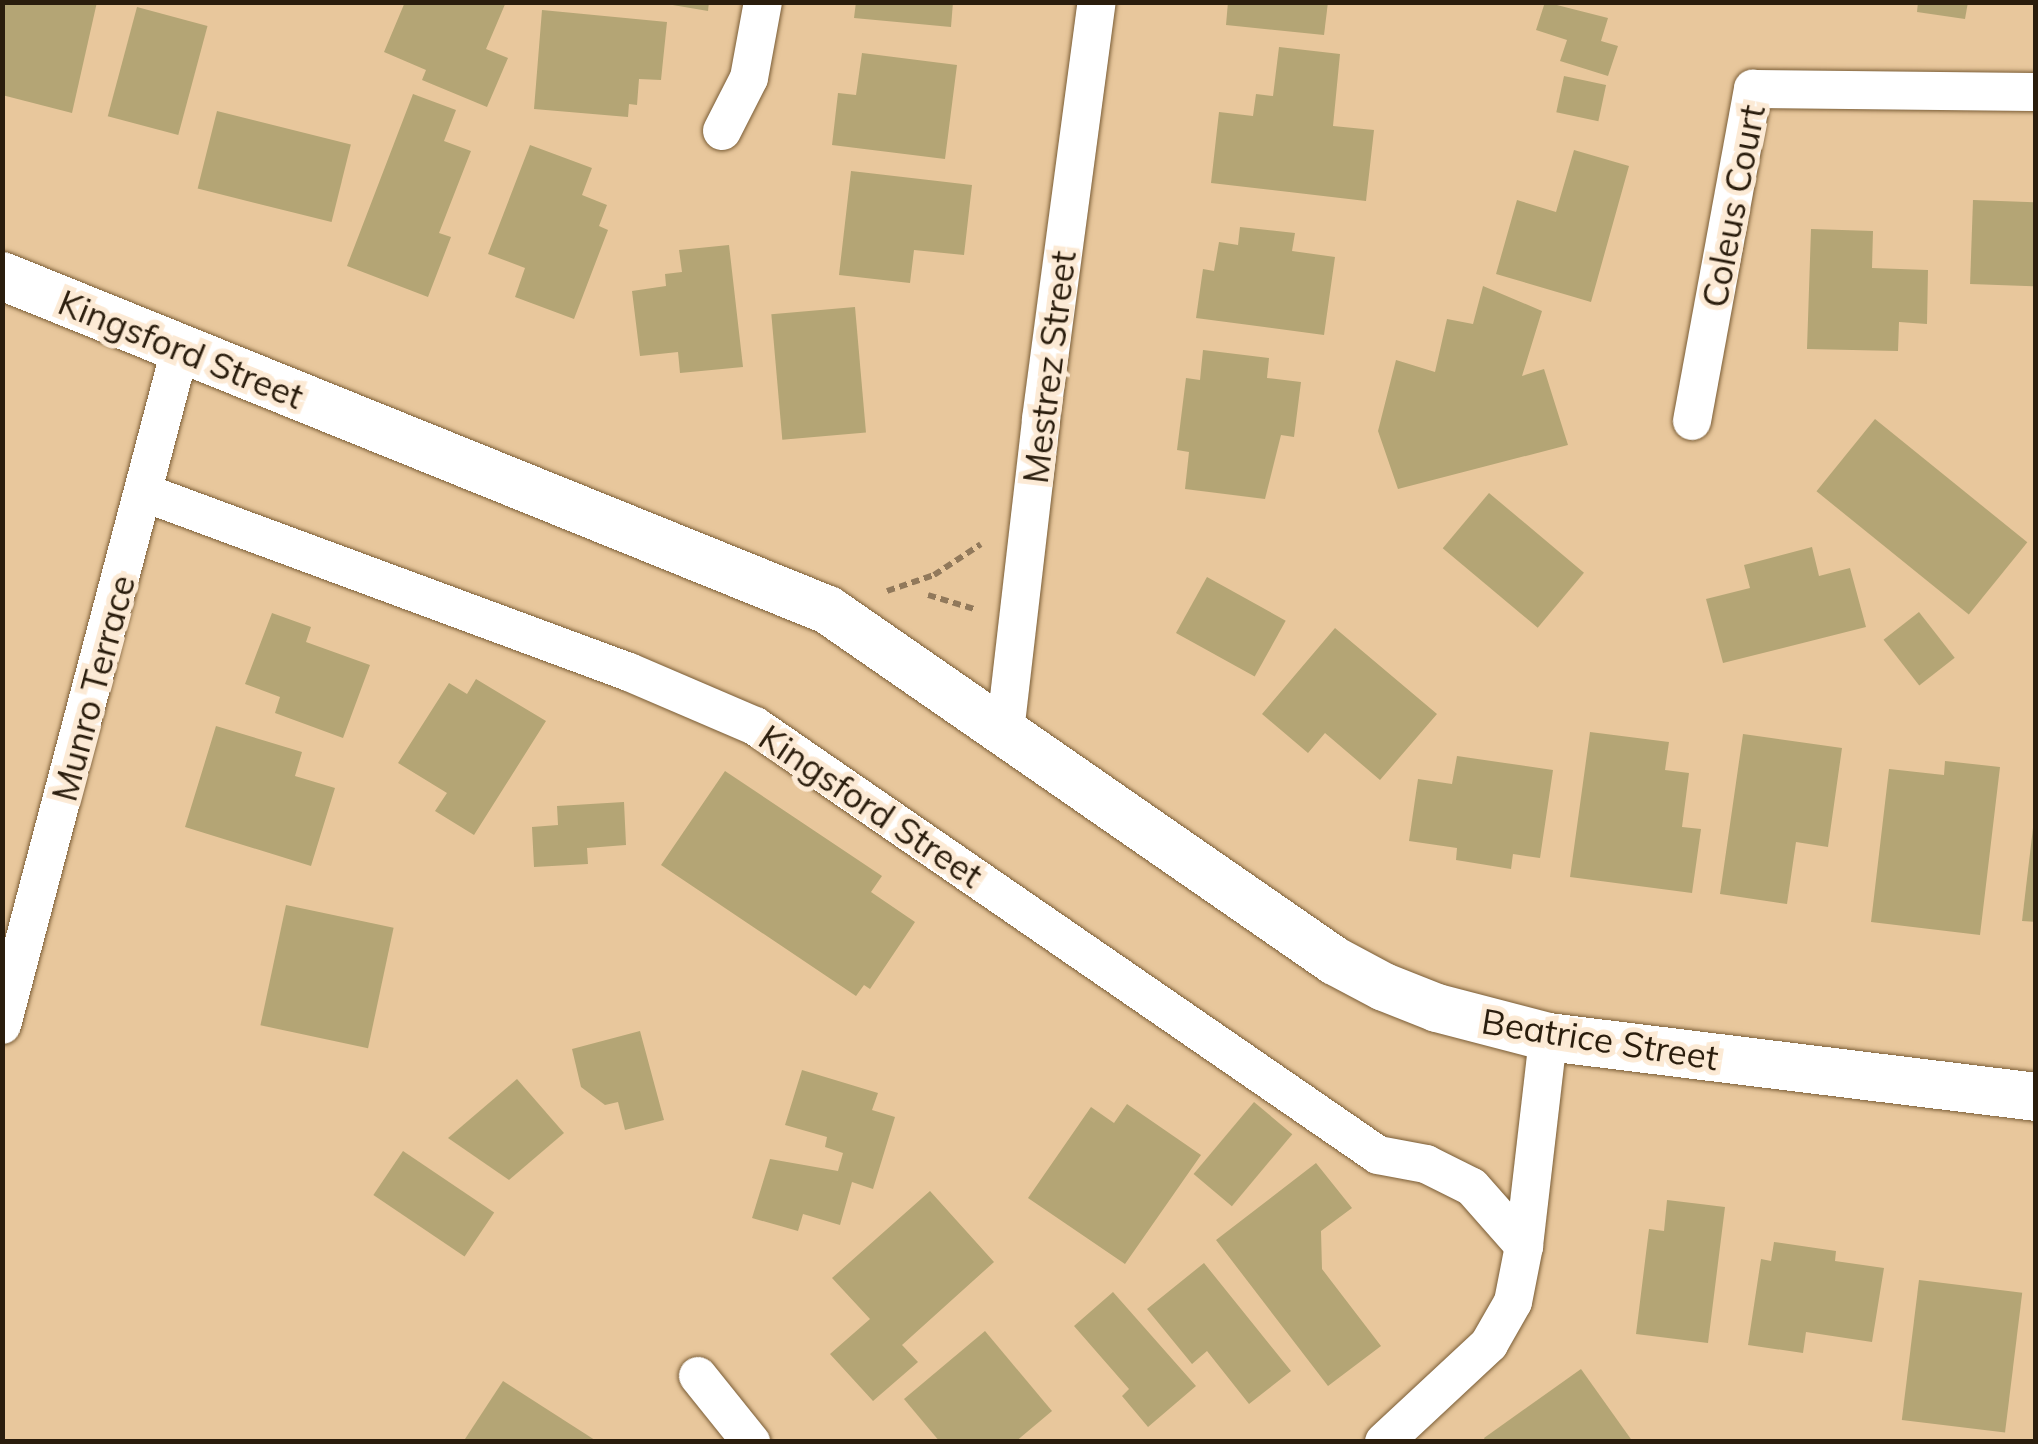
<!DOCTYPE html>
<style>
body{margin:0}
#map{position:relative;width:2038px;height:1444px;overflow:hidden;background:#e8c79c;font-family:Mulish,sans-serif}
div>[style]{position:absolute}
.building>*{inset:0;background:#b4a575;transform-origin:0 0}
.path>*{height:6px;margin-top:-3px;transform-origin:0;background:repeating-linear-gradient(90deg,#91795b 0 8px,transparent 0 13px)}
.roads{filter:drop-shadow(0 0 2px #7a5d36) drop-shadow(0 0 2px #7a5d36)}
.minor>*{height:38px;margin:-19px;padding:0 19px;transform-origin:19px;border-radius:19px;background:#fff}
.tertiary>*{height:48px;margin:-24px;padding:0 24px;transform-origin:24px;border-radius:24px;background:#fff}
span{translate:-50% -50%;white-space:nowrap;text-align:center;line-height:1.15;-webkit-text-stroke:10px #fcead5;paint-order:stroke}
.street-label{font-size:35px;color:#2a1d0d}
.frame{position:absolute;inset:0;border:5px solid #2a1d0d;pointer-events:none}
</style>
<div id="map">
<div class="building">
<div style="clip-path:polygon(3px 2px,97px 2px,72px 113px,2px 95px)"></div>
<div style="clip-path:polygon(405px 2px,506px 2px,486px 49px,508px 58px,487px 107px,422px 80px,426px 70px,384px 52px)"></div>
<div style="clip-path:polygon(655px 2px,709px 2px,708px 11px)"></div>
<div style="clip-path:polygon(856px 2px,953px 2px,951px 27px,854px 18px)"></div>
<div style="clip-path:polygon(1228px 2px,1328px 2px,1324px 35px,1226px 25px)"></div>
<div style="clip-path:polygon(1545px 2px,1608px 18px,1601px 41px,1618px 46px,1608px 76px,1560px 61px,1567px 40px,1536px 30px)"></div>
<div style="clip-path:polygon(1918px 2px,1968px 2px,1965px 19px,1917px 12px)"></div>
<div style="left:137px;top:7px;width:73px;height:113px;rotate:15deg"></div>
<div style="clip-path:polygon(542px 10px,667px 22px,661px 80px,639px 79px,637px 105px,629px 104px,628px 117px,534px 109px)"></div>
<div style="clip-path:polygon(1279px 47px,1340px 54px,1333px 126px,1374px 130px,1366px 201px,1211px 183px,1219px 112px,1253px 116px,1256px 94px,1273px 96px)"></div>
<div style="clip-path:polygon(862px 53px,957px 65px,945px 159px,832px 145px,838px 93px,856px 95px)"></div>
<div style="left:1564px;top:76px;width:43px;height:37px;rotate:12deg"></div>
<div style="clip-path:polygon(413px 94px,456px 110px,444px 141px,471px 151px,439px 233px,451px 237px,428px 297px,347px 266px)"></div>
<div style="left:217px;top:111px;width:138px;height:80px;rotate:14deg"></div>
<div style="clip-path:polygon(530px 145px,592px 168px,582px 195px,607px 205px,599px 226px,608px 230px,574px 319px,515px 297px,525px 268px,488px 254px)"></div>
<div style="clip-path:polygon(1574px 150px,1629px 166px,1591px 302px,1496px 274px,1517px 200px,1556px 212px)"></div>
<div style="clip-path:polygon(851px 171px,972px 185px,964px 255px,914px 250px,910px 283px,839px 275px)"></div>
<div style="left:1973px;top:200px;width:63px;height:84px;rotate:2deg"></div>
<div style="clip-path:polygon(1240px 227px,1295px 233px,1292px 251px,1335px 257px,1324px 335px,1196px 318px,1203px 269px,1214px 271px,1219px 242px,1238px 245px)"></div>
<div style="clip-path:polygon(1811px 229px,1873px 231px,1872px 268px,1928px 270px,1927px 324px,1899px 322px,1898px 351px,1807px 349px)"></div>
<div style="clip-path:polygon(729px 245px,743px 367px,680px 373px,678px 352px,640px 356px,632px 291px,666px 286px,665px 274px,682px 272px,679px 250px)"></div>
<div style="clip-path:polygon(1483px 286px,1542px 311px,1522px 376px,1544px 369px,1568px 445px,1398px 489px,1378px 431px,1396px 360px,1435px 372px,1447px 319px,1473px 324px)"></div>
<div style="left:855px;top:307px;width:126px;height:84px;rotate:85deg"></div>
<div style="clip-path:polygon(1203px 350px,1269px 358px,1267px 378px,1301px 382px,1294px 437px,1281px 435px,1265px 499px,1185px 489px,1189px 452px,1177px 450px,1186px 378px,1200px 380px)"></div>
<div style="left:1875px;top:419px;width:196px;height:93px;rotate:39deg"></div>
<div style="left:1489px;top:493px;width:124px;height:72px;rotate:40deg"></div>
<div style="clip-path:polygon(1812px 547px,1819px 576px,1850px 568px,1866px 627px,1723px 663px,1706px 599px,1750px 588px,1744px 565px)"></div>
<div style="left:1207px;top:577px;width:90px;height:64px;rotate:29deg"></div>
<div style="left:1919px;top:612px;width:58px;height:45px;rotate:52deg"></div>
<div style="clip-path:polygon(272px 613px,311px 627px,306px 642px,370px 665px,343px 738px,275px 713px,280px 697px,245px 684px)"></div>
<div style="clip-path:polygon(1335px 628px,1437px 714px,1380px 780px,1325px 733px,1308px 753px,1262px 714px)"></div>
<div style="clip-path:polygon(476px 679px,546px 721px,474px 835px,435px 811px,447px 793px,398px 763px,449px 683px,467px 694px)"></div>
<div style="clip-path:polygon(216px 726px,302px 752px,295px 776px,335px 788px,311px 866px,185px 827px)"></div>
<div style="clip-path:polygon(1590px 732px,1669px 742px,1665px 770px,1689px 773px,1682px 827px,1701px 829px,1692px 893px,1570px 877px)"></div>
<div style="clip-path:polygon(1743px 734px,1842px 748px,1828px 847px,1796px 842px,1787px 904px,1720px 894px)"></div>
<div style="clip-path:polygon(1457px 756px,1553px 770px,1540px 858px,1513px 854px,1511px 869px,1456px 860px,1457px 848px,1409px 841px,1418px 779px,1452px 784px)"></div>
<div style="clip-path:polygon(1945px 761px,2000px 767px,1980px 935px,1871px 922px,1889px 769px,1944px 775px)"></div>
<div style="clip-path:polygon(725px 771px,882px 876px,871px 892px,915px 922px,870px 989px,864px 985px,856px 996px,661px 865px)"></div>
<div style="clip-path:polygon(624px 802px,626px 845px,587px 848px,588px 864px,534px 867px,532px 827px,558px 825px,557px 806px)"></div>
<div style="clip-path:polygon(2033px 828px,2036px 828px,2036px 922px,2022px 921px)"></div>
<div style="left:286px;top:905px;width:110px;height:123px;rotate:12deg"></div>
<div style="clip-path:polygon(640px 1031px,664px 1120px,625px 1130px,618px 1102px,605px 1105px,581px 1087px,572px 1049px)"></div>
<div style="clip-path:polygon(802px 1070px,878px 1093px,872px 1110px,895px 1117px,873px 1189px,852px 1182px,840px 1225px,803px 1214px,798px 1231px,752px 1218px,770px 1159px,838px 1171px,843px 1153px,825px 1147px,827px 1137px,785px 1125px)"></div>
<div style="clip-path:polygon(517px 1079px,564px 1133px,509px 1180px,448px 1138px)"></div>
<div style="left:1254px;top:1102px;width:50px;height:94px;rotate:40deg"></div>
<div style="clip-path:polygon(1127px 1104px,1201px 1155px,1125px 1264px,1028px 1198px,1091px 1107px,1114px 1123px)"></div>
<div style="left:403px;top:1151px;width:110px;height:53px;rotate:34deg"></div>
<div style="clip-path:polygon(1316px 1163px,1352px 1208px,1321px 1231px,1322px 1269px,1381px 1346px,1328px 1386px,1216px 1240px)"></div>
<div style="clip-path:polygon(930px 1191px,994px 1262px,902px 1345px,918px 1362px,873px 1401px,830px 1354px,870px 1319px,832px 1278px)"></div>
<div style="clip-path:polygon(1667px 1200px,1725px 1207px,1708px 1343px,1636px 1334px,1649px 1229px,1664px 1231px)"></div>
<div style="clip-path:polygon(1774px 1242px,1836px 1251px,1835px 1261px,1884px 1268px,1872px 1342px,1806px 1332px,1803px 1353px,1748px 1345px,1761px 1259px,1771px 1261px)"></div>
<div style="clip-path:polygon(1204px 1263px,1291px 1371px,1249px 1404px,1207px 1351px,1192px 1364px,1147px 1309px)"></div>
<div style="left:1919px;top:1280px;width:104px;height:141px;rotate:7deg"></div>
<div style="clip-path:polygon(1113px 1292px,1196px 1386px,1148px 1427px,1122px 1396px,1129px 1389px,1074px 1326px)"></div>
<div style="clip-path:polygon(985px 1331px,1052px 1411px,1015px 1442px,940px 1442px,904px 1399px)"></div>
<div style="clip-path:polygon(1581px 1369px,1633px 1442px,1486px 1442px,1484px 1438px)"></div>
<div style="clip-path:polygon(503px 1381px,598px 1442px,465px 1439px)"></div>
</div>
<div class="path">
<div style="left:887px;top:591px;width:50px;rotate:-18.8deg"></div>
<div style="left:934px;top:575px;width:56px;rotate:-33.4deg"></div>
<div style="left:928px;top:595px;width:48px;rotate:16.9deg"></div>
</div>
<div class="roads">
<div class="minor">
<div style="left:722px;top:131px;width:59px;rotate:-63deg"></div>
<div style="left:749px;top:78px;width:77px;rotate:-79.6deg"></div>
<div style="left:1692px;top:421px;width:338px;rotate:-79.6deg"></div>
<div style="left:1753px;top:89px;width:283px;rotate:0.6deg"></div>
<div style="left:145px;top:493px;width:516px;rotate:20.3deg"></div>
<div style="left:629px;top:672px;width:137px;rotate:23.2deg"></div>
<div style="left:755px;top:726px;width:756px;rotate:34.55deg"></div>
<div style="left:1378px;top:1155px;width:49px;rotate:10.6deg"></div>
<div style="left:1426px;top:1164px;width:51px;rotate:26.6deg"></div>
<div style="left:1472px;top:1187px;width:79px;rotate:48.6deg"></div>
<div style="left:1005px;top:732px;width:315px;rotate:-83.4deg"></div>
<div style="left:1041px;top:419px;width:421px;rotate:-82.4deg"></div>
<div style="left:2px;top:1025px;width:698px;rotate:-75.23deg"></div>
<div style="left:698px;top:1376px;width:85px;rotate:51.2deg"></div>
<div style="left:1384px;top:1442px;width:144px;rotate:-43deg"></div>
<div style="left:1489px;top:1344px;width:48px;rotate:-60.3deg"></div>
<div style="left:1513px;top:1302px;width:57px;rotate:-78.9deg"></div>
<div style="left:1524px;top:1246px;width:210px;rotate:-83.4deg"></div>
</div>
<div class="tertiary">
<div style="left:2px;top:276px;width:891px;rotate:22.02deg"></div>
<div style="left:828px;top:610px;width:617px;rotate:34.7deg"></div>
<div style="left:1335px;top:961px;width:55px;rotate:28deg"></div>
<div style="left:1384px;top:987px;width:57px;rotate:21.6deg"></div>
<div style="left:1437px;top:1008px;width:115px;rotate:14.6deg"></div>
<div style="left:1548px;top:1037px;width:492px;rotate:7deg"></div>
</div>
</div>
<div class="street-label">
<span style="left:1733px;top:206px;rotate:-79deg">Coleus Court</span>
<span style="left:181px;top:349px;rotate:22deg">Kingsford Street</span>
<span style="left:1049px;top:367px;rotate:-83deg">Mestrez Street</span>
<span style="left:93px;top:688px;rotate:-75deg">Munro Terrace</span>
<span style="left:871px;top:806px;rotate:34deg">Kingsford Street</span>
<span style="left:1600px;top:1039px;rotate:9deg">Beatrice Street</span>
</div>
<div class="frame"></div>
</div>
